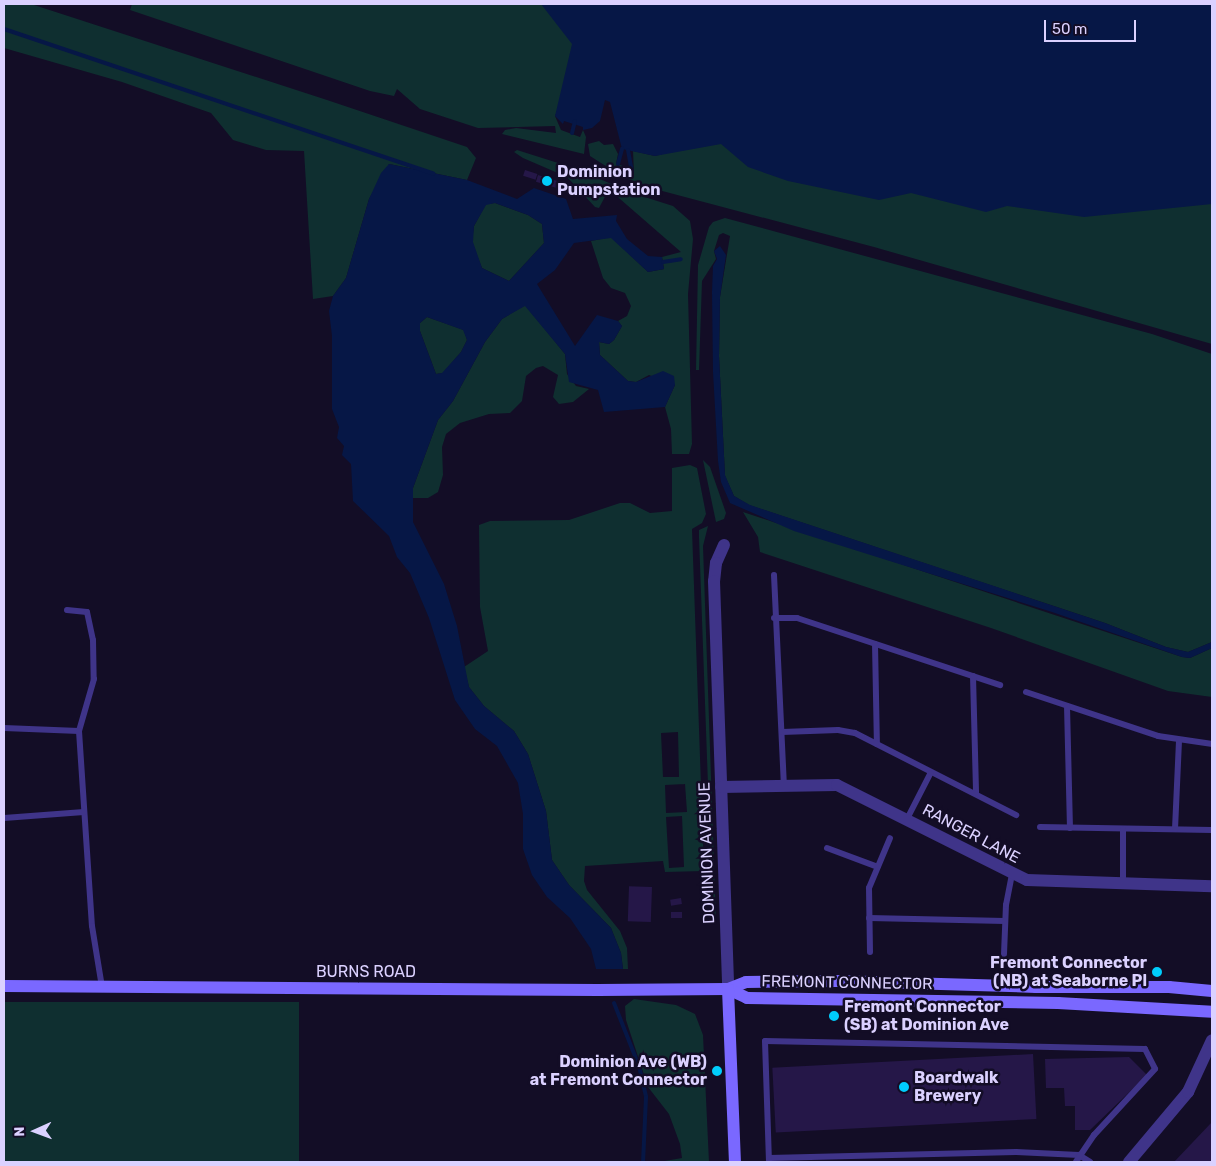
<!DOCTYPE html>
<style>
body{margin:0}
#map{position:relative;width:1216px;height:1166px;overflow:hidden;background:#130d26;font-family:Rubik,sans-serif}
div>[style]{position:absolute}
.green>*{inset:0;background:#0f2f30;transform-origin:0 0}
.water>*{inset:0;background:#061746}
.stream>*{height:4px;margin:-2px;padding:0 2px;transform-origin:2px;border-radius:2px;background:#061746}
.building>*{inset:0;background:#251748;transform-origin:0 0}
.lane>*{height:6px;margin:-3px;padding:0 3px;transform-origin:3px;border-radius:3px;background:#3f3489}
.street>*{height:12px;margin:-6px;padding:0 6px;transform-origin:6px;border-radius:6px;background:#3f3489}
.secondary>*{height:12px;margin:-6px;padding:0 6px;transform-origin:6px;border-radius:6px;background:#7a68ff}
.dots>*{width:14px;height:14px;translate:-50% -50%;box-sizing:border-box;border:2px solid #130d26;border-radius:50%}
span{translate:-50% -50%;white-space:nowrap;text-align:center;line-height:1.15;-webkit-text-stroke:5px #130d26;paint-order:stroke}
.poi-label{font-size:16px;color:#dbd1ff;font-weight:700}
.left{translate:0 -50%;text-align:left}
.right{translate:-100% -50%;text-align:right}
.street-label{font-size:16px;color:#dbd1ff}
.frame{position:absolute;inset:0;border:5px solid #dbd1ff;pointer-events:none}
.north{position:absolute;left:10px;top:1106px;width:50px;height:50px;-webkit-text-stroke:4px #130d26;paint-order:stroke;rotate:268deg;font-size:14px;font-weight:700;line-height:20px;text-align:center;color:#dbd1ff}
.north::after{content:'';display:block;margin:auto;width:18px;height:22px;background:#dbd1ff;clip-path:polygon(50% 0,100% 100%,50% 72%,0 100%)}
.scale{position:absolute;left:1044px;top:20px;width:92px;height:22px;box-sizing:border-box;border:2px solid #dbd1ff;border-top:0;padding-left:6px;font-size:15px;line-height:18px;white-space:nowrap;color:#dbd1ff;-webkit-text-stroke:4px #130d26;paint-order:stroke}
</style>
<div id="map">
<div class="green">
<div style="clip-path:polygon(4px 4px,31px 4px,327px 100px,467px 147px,476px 158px,467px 180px,389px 164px,369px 199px,346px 278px,333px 296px,313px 299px,304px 151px,266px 150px,233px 140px,211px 113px,122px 82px,4px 48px)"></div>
<div style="clip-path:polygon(132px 4px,602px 4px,555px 116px,561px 130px,580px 137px,583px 130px,586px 137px,584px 154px,502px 134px,505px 130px,516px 128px,556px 133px,555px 126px,478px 128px,420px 109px,397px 89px,394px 96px,370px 91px,130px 10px)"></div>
<div style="clip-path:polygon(599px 141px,604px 145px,613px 144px,618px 154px,616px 164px,627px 167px,628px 172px,634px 173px,633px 151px,655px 156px,711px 141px,1212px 157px,1212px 344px,874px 247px,651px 188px,623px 177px,590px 156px,588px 144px)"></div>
<div style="clip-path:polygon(517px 150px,577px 169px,632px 193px,673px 206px,690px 221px,693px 239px,688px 294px,692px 444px,689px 454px,672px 454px,671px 429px,665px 407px,675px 385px,649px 375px,636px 382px,628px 381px,600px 355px,599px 342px,609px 344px,614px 340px,622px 326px,618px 321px,627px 316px,631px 306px,625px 293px,611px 288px,603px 278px,591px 241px,611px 237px,648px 272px,664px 269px,662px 257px,681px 252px,612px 192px,608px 191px,599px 208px,595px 207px,567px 177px,523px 158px,514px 152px)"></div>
<div style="clip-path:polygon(495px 203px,528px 215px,542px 224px,544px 243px,509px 281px,482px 268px,472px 242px,474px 226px,486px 204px)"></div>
<div style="clip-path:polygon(725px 218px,1152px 334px,1212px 354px,1212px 642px,1188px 652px,1166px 647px,1105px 623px,749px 505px,734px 496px,725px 476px,719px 356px,720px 297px,730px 236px,723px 233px,719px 235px,714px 251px,716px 259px,702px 281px,699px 370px,696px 370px,698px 265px,709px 227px,713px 222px)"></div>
<div style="clip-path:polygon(525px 305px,565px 354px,567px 374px,576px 386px,589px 389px,573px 402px,559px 404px,553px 397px,558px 375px,543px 366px,536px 368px,526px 376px,522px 401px,510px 413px,489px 414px,460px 423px,446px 434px,442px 447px,443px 475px,438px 492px,428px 498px,413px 498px,413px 488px,438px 420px,453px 401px,485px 342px,502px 319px)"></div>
<div style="clip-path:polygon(427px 317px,464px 330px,467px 340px,461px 352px,443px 373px,436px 374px,420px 331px,420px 323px)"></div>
<div style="clip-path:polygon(703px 460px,710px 467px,726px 513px,724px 519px,716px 522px)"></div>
<div style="clip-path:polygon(evenodd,690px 465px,697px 468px,706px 514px,702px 523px,692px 529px,704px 871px,665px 872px,663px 861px,585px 866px,584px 881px,587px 890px,620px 931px,627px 948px,628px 969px,623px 969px,621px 953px,611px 928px,569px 885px,552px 860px,546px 811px,528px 754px,514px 731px,484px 706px,469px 687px,464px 667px,488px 651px,480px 607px,479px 525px,490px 521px,569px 520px,620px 503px,630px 503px,650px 513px,672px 511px,672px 468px,690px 465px,678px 732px,679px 777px,663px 777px,661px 733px,678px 732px,690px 465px,685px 784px,687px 812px,666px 813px,665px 785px,685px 784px,690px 465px,682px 816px,684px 867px,669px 868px,666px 817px,682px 816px)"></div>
<div style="clip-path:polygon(743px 512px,1182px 657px,1190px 658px,1212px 648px,1212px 697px,1168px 691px,991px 628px,760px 552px,758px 537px)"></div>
<div style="clip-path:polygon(708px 526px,703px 546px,716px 921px,713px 923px,699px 537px,699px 530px)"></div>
<div style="clip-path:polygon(634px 999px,676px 1005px,695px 1014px,703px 1035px,709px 1162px,659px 1162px,682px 1158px,680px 1144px,669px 1114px,648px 1087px,626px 1020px,625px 1006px)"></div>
<div style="left:4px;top:1002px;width:295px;height:160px"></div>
</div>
<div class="water">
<div style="clip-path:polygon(541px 4px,1212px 4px,1212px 204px,1084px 217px,1007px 206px,986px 212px,911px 193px,879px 200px,788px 181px,748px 167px,721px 144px,655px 156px,622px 149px,610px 102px,605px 100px,600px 121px,592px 128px,583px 130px,583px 127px,564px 121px,563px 124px,555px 116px,572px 44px)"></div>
<div style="clip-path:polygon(evenodd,389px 164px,467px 180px,517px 199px,534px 188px,566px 199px,573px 219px,617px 215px,616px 221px,627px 239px,648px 256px,662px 257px,664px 269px,648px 272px,611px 238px,574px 243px,555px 270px,537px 284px,575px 346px,597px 315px,618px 321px,622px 326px,614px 340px,609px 344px,599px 342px,600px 355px,628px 381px,636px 382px,663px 371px,674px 376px,675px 385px,665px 407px,604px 412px,598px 390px,569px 382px,565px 354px,525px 306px,502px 319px,485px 342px,453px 401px,438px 420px,413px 488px,413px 522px,444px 584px,457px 626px,469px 687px,484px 706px,514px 731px,528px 754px,546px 811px,552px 860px,569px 885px,611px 928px,621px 953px,623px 969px,596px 969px,591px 949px,570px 918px,547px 897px,532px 875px,523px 849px,523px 814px,518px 783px,497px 746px,475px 729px,455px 700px,429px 618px,410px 573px,397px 557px,389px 536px,353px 501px,351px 464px,342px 455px,344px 446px,337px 438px,339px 427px,332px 409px,332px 336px,329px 311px,333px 296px,346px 278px,369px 199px,381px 173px,389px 164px,495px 203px,528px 215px,542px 224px,544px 243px,509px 281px,482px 268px,473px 242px,474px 226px,486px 205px,495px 203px,389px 164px,427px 317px,463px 330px,467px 340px,461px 352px,442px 373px,436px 374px,420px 331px,420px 323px,427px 317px)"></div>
<div style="clip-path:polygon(720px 246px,726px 255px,720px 297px,719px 356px,725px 475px,734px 496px,750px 505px,1105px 623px,1166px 647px,1188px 652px,1212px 642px,1212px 648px,1190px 658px,1182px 657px,1052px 612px,794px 531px,730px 503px,721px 482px,718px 461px,713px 372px,712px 292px,713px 266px,717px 259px,714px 251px)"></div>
</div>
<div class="stream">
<div style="left:4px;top:29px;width:453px;rotate:18.6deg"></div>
<div style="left:572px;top:133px;width:12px;rotate:-76deg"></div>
<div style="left:628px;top:150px;width:22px;rotate:80deg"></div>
<div style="left:618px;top:164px;width:16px;rotate:-75deg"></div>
<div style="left:663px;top:262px;width:18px;rotate:-9deg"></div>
<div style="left:614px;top:1003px;width:68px;rotate:68.4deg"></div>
<div style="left:639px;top:1066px;width:32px;rotate:77deg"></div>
<div style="left:646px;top:1097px;width:65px;rotate:92.6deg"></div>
</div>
<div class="building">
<div style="left:525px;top:170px;width:13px;height:6px;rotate:18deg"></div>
<div style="left:538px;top:175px;width:21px;height:7px;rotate:17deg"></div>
<div style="left:652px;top:887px;width:35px;height:23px;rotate:92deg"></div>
<div style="left:681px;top:898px;width:6px;height:11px;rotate:81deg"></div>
<div style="left:671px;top:912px;width:11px;height:6px"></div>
<div style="left:1033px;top:1054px;width:65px;height:261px;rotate:87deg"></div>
<div style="clip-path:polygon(1129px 1057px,1147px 1075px,1090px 1130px,1075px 1130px,1075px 1106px,1065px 1106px,1064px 1088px,1046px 1088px,1045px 1059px)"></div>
<div style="clip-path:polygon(1212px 1122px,1212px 1162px,1174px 1162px)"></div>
</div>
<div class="lane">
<div style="left:774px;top:575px;width:210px;rotate:87.3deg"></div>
<div style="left:67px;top:610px;width:20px;rotate:6deg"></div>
<div style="left:87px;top:612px;width:29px;rotate:78deg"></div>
<div style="left:93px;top:640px;width:39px;rotate:89deg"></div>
<div style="left:94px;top:679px;width:54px;rotate:106.1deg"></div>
<div style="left:774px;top:618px;width:23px"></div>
<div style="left:797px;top:618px;width:214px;rotate:18.3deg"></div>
<div style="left:875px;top:644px;width:100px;rotate:88.9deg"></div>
<div style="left:973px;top:676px;width:117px;rotate:88.5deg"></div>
<div style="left:1026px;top:692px;width:139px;rotate:18.4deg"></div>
<div style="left:1158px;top:736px;width:55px;rotate:8.4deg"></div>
<div style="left:1067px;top:706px;width:122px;rotate:88.6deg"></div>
<div style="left:4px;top:728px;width:75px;rotate:2.3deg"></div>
<div style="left:79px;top:731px;width:195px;rotate:86.2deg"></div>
<div style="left:92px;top:926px;width:62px;rotate:80.7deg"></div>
<div style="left:782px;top:732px;width:56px;rotate:-2deg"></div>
<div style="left:838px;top:730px;width:17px;rotate:10deg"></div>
<div style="left:855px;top:733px;width:181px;rotate:27deg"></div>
<div style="left:4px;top:818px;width:80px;rotate:-4.3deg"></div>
<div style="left:907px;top:819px;width:51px;rotate:-62.9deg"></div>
<div style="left:1040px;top:827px;width:172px;rotate:1deg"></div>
<div style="left:1123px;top:829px;width:54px;rotate:90deg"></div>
<div style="left:1175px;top:829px;width:89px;rotate:-87.4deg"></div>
<div style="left:827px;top:848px;width:54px;rotate:20.4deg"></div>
<div style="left:869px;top:918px;width:136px;rotate:1.3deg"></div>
<div style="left:870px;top:952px;width:64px;rotate:-90.9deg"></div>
<div style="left:869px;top:888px;width:54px;rotate:-67.2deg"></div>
<div style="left:1004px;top:954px;width:49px;rotate:-87.7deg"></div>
<div style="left:1006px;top:905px;width:32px;rotate:-79deg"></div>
<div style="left:769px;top:1158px;width:247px;rotate:-1.4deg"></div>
<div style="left:1016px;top:1152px;width:63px;rotate:2.7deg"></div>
<div style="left:1079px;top:1155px;width:13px;rotate:32deg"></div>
<div style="left:769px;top:1162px;width:121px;rotate:-91.9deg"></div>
<div style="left:765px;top:1041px;width:380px;rotate:1.2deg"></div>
<div style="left:1145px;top:1049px;width:22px;rotate:63deg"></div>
<div style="left:1155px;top:1069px;width:90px;rotate:132.7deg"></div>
<div style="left:1094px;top:1135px;width:32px;rotate:124deg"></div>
</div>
<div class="street">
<div style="left:724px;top:545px;width:20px;rotate:114deg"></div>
<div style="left:716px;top:563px;width:18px;rotate:96deg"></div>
<div style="left:714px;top:581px;width:408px;rotate:88deg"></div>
<div style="left:721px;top:787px;width:116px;rotate:-1deg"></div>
<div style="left:837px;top:785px;width:212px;rotate:26.6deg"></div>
<div style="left:1027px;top:880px;width:185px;rotate:1.9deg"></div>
<div style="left:1129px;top:1162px;width:92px;rotate:-49.9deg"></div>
<div style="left:1188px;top:1092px;width:57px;rotate:-65.2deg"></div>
</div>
<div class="secondary">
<div style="left:4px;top:986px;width:594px;rotate:0.39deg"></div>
<div style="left:598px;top:990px;width:130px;rotate:-0.4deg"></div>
<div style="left:728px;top:989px;width:19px;rotate:-21deg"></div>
<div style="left:746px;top:982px;width:91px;rotate:-0.6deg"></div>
<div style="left:837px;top:981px;width:199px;rotate:1.7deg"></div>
<div style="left:1036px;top:987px;width:133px"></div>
<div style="left:1169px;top:987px;width:43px;rotate:5.3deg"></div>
<div style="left:728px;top:989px;width:21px;rotate:25deg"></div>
<div style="left:747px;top:998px;width:311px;rotate:0.9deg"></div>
<div style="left:1058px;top:1003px;width:154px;rotate:3.3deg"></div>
<div style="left:728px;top:989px;width:173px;rotate:87.7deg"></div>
</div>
<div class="dots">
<div style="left:547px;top:181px;background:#00cdfc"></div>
<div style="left:1157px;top:972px;background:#00cdfc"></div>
<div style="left:834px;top:1016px;background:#00cdfc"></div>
<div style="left:717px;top:1071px;background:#00cdfc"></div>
<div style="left:904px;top:1087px;background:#00cdfc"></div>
</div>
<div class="poi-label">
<span class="left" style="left:557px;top:181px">Dominion<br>Pumpstation</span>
<span class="right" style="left:1147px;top:972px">Fremont Connector<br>(NB) at Seaborne Pl</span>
<span class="left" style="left:844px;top:1016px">Fremont Connector<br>(SB) at Dominion Ave</span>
<span class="right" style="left:707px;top:1071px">Dominion Ave (WB)<br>at Fremont Connector</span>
<span class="left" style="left:914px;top:1087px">Boardwalk<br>Brewery</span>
</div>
<div class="street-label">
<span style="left:971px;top:834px;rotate:28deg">RANGER LANE</span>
<span style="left:707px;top:853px;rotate:-92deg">DOMINION AVENUE</span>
<span style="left:366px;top:972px">BURNS ROAD</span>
<span style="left:847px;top:983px;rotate:1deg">FREMONT CONNECTOR</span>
</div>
<div class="frame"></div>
<div class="north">N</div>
<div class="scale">50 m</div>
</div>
